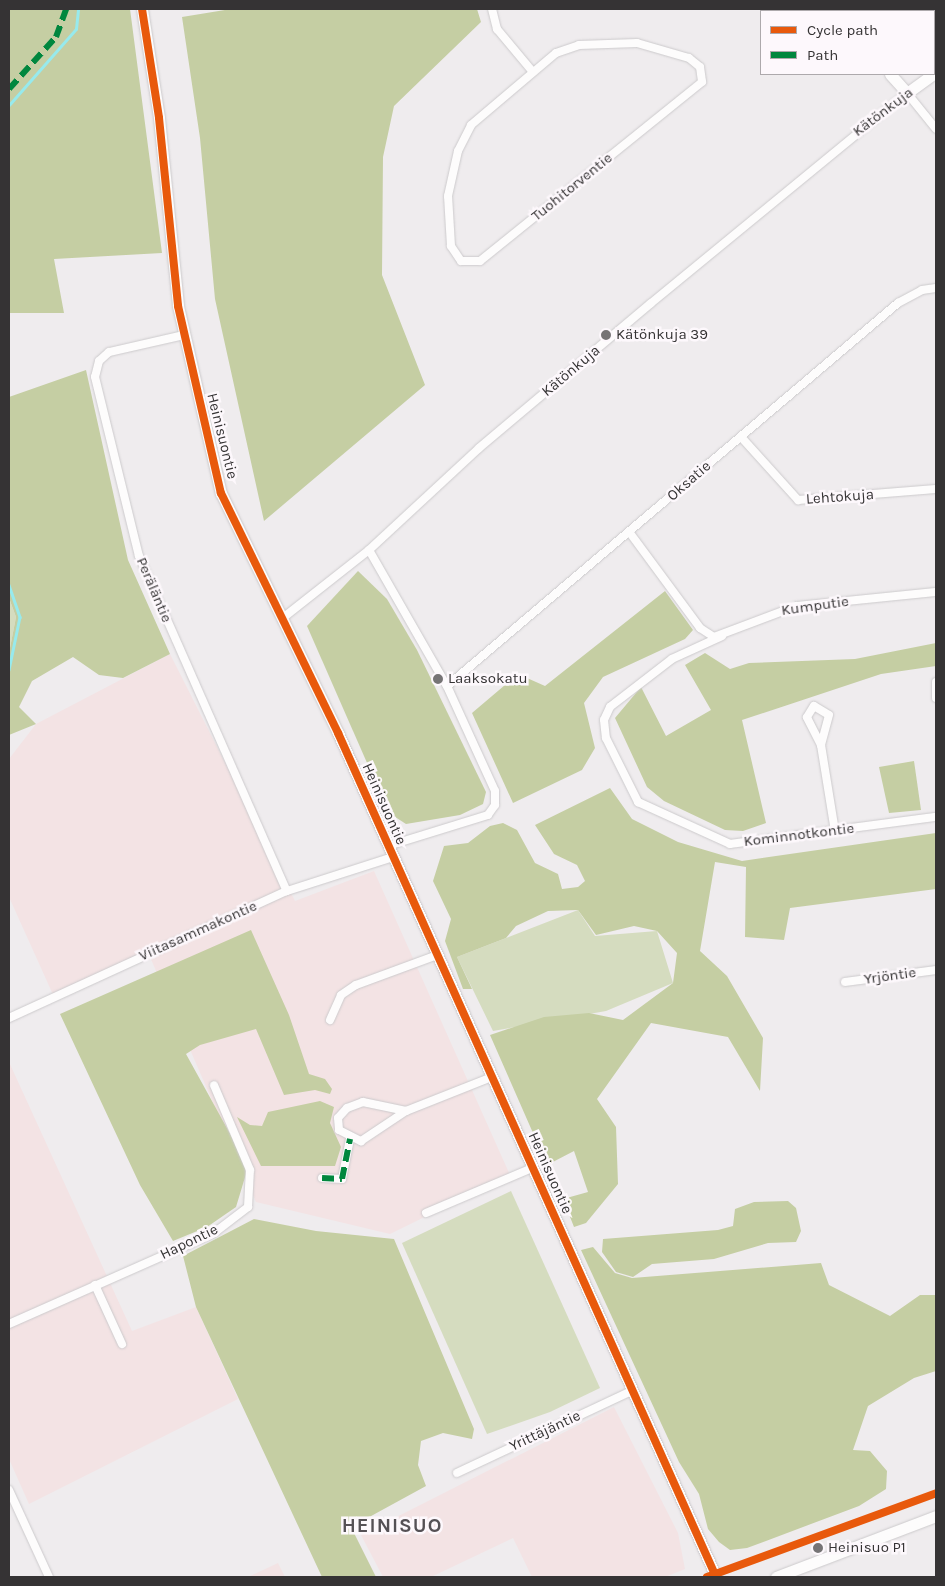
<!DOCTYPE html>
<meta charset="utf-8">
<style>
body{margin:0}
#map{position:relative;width:945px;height:1586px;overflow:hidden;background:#efecee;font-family:Karla,sans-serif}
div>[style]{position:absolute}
.industrial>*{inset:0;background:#f3e3e4}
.green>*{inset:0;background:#d5dcbf}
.forest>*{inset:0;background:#c5cea3}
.stream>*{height:2.5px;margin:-1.25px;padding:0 1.25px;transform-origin:1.25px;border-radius:1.25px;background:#97eaed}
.roads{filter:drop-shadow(0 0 1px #cccacc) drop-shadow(0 0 1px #cccacc)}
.street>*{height:8px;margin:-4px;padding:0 4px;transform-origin:4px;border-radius:4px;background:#fdfcfc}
.secondary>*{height:11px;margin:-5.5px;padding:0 5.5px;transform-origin:5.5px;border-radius:5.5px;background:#fdfcfc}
.quiet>*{height:6px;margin-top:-3px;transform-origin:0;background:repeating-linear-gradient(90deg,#00873e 0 12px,transparent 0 18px)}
.cycleway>*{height:8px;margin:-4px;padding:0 4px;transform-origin:4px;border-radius:4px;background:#e8590c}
.dots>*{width:14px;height:14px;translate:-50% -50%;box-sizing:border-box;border:2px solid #fdf8fc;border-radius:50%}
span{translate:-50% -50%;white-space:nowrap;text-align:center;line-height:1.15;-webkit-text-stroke:5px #fdf8fc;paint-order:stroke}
.street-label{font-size:15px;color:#353334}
.poi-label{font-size:15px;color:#353334}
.left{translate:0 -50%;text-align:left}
.district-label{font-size:20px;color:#555155;font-weight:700;letter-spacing:1px}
.frame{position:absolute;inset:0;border:10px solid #353334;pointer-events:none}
.legend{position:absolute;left:760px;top:10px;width:175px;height:65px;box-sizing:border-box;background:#fdf8fc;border:1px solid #ada9ac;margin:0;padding:6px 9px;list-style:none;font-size:15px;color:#353334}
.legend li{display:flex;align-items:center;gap:10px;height:25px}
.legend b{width:25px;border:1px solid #ada9ac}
</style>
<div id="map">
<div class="industrial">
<div style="clip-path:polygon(170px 654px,295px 901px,374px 871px,510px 1175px,390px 1234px,256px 1202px,150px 957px,55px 999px,9px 897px,9px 759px,36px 724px)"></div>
<div style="clip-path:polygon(9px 1062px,132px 1331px,196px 1307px,238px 1399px,29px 1504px,9px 1459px)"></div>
<div style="clip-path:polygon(614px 1407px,678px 1533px,685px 1569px,665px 1577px,532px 1577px,513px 1538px,431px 1577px,383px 1577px,361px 1535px)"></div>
<div style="clip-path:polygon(278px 1563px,285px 1577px,248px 1577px)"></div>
</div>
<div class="green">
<div style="clip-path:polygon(9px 598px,16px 617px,9px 653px)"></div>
<div style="clip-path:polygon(578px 910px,595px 936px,657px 931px,673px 983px,606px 1011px,493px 1031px,457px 957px)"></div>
<div style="clip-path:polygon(511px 1191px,600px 1388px,550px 1412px,487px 1434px,402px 1243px)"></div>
</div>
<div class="forest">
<div style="clip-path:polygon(9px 9px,130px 9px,162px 253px,54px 259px,64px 313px,9px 313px)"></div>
<div style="clip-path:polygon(231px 9px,477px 9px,481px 22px,394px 106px,383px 157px,382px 275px,425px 385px,264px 521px,215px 299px,200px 138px,182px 17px)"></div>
<div style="clip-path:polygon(86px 370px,128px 560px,170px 654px,123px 678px,99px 675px,73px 657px,32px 681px,19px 707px,36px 724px,9px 735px,9px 653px,16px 617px,9px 598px,9px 397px)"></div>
<div style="clip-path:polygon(358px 571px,387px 599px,417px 650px,486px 792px,483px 804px,460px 815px,406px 824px,389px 813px,307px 626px)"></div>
<div style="clip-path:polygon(665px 591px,693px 630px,685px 639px,603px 677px,584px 703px,595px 748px,582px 770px,513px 803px,472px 713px,518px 674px,545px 686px)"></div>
<div style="clip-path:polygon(936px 643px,936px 666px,881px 674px,742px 720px,766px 823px,743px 831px,725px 830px,664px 801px,647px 787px,615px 718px,641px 687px,666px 736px,711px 710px,685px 665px,705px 653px,730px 669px,749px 663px,855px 659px)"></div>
<div style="clip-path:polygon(914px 761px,921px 810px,889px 813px,879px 767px)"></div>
<div style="clip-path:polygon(610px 788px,632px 819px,678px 842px,742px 861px,936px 833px,936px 889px,790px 908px,784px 940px,745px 937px,746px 867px,715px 862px,700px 951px,727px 976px,763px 1038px,760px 1091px,728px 1037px,651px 1023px,597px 1099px,616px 1127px,618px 1184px,586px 1223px,574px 1227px,563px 1199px,588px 1192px,574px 1151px,547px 1165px,490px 1035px,544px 1017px,589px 1013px,623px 1020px,673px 983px,677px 953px,657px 931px,634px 926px,596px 935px,578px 910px,548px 911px,516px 926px,506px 938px,457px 957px,472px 989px,463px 989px,445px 941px,451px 919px,433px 881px,444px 846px,468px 843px,490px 826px,503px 823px,517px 830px,535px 863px,558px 874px,562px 889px,578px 887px,585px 881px,577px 865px,554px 854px,535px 825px)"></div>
<div style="clip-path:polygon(251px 930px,289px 1015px,309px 1074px,325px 1079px,332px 1089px,330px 1094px,315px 1090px,284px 1095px,256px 1029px,200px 1045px,186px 1054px,244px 1159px,246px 1174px,236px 1207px,207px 1227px,173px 1241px,140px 1185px,60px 1014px)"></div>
<div style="clip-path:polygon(320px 1101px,334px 1107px,330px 1123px,341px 1147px,335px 1166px,261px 1166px,237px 1117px,250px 1125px,262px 1126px,268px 1112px)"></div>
<div style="clip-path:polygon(788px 1201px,796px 1208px,801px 1231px,796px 1242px,768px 1243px,714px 1259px,652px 1264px,633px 1277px,616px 1272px,602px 1252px,603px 1239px,718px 1230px,733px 1226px,735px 1209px,754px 1202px)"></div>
<div style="clip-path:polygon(254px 1219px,316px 1231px,394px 1239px,474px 1429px,472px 1439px,443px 1433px,421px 1441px,418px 1465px,426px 1486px,351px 1527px,376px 1577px,322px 1577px,196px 1307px,183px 1256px)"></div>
<div style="clip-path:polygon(593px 1247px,615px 1273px,632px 1278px,821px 1263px,829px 1285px,890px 1316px,920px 1295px,936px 1295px,936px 1371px,914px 1378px,868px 1406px,853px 1450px,870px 1451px,887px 1471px,886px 1489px,859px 1506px,747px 1548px,730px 1550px,719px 1542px,708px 1529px,699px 1494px,679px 1462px,581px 1250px)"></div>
</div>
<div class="stream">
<div style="left:9px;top:105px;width:101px;rotate:-48.6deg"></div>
<div style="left:76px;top:29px;width:20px;rotate:-84deg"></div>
<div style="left:9px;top:585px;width:34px;rotate:71deg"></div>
<div style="left:20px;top:617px;width:54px;rotate:101.7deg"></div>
</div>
<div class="roads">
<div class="street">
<div style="left:492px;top:9px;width:21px;rotate:76deg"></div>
<div style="left:497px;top:29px;width:56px;rotate:50.1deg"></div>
<div style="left:637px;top:43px;width:54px;rotate:16.1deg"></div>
<div style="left:689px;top:58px;width:14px;rotate:39deg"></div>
<div style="left:700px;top:67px;width:15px;rotate:82deg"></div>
<div style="left:702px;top:82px;width:285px;rotate:141.1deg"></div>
<div style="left:480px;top:261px;width:19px;rotate:180deg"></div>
<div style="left:461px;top:261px;width:18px;rotate:-124deg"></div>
<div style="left:451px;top:246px;width:50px;rotate:-93.4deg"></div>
<div style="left:448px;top:196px;width:46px;rotate:-77.5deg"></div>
<div style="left:458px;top:151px;width:29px;rotate:-63deg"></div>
<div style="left:471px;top:125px;width:111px;rotate:-40.3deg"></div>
<div style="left:556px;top:53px;width:24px;rotate:-19deg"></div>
<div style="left:579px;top:45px;width:58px;rotate:-2deg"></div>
<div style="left:184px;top:335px;width:77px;rotate:167.2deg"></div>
<div style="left:109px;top:352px;width:13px;rotate:138deg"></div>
<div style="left:99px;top:361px;width:16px;rotate:104deg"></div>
<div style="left:95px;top:377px;width:184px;rotate:76.2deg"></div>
<div style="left:139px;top:556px;width:366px;rotate:66.2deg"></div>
<div style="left:742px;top:438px;width:84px;rotate:47.9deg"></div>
<div style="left:798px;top:500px;width:138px;rotate:-4.6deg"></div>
<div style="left:630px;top:533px;width:118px;rotate:53.6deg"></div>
<div style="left:700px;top:628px;width:17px;rotate:33deg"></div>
<div style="left:714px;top:637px;width:88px;rotate:-20.7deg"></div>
<div style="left:796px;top:606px;width:141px;rotate:-5.7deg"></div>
<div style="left:369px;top:550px;width:157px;rotate:60.2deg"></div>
<div style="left:447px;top:686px;width:115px;rotate:65.4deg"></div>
<div style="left:495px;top:791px;width:14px;rotate:90deg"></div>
<div style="left:495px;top:805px;width:12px;rotate:125deg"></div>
<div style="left:488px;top:815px;width:105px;rotate:162.8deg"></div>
<div style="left:284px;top:617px;width:108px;rotate:-38.2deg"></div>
<div style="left:369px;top:550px;width:150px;rotate:-42.8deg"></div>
<div style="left:479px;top:448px;width:224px;rotate:-40.1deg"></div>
<div style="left:650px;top:304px;width:333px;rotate:-39.4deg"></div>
<div style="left:907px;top:93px;width:46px;rotate:51.1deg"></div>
<div style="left:722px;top:636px;width:55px;rotate:155.3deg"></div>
<div style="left:672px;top:659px;width:78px;rotate:142.3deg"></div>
<div style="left:610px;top:707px;width:14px;rotate:115deg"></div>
<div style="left:604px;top:720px;width:18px;rotate:84deg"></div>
<div style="left:606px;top:738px;width:72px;rotate:63.4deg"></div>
<div style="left:638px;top:802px;width:101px;rotate:24.5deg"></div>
<div style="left:730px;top:844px;width:208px;rotate:-7.5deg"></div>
<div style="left:936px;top:682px;width:16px;rotate:90deg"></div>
<div style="left:447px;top:686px;width:592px;rotate:-40.34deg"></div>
<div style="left:898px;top:303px;width:27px;rotate:-28deg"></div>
<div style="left:922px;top:290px;width:14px;rotate:-8deg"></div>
<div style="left:821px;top:745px;width:31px;rotate:-117deg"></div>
<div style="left:807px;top:717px;width:13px;rotate:-58deg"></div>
<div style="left:814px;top:706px;width:17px;rotate:31deg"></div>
<div style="left:829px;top:715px;width:31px;rotate:105deg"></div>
<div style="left:821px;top:745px;width:87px;rotate:80.8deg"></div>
<div style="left:845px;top:982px;width:92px;rotate:-7.5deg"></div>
<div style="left:9px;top:1018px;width:306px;rotate:-24.6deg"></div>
<div style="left:287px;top:891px;width:111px;rotate:-17.8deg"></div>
<div style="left:330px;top:1020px;width:27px;rotate:-66deg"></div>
<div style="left:341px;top:995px;width:18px;rotate:-34deg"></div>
<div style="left:356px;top:985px;width:86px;rotate:-20.3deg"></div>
<div style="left:406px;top:1111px;width:44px;rotate:-168.2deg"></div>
<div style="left:363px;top:1102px;width:17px;rotate:159deg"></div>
<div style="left:347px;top:1108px;width:13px;rotate:132deg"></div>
<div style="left:338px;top:1118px;width:12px;rotate:85deg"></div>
<div style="left:339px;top:1130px;width:25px;rotate:27deg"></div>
<div style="left:361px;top:1141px;width:54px;rotate:-33.7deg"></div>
<div style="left:406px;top:1111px;width:92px;rotate:-21.6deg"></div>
<div style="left:322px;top:1178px;width:20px;rotate:3deg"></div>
<div style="left:342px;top:1179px;width:41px;rotate:-78.7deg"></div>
<div style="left:426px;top:1213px;width:115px;rotate:-23deg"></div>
<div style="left:95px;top:1285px;width:65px;rotate:65.4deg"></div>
<div style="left:9px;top:1324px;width:224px;rotate:-23.9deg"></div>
<div style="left:214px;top:1233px;width:43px;rotate:-37.4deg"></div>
<div style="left:248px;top:1207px;width:37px;rotate:-87deg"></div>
<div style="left:250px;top:1170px;width:92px;rotate:-113deg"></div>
<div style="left:457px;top:1473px;width:195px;rotate:-25.2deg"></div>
<div style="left:9px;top:1490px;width:96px;rotate:65.3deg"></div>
</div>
<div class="secondary">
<div style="left:142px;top:9px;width:110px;rotate:81.1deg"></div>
<div style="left:159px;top:118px;width:189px;rotate:84.2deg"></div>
<div style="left:178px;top:306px;width:192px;rotate:77.1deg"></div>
<div style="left:221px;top:493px;width:267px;rotate:64deg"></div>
<div style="left:338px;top:733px;width:925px;rotate:65.87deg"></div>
<div style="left:799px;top:9px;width:8px;rotate:14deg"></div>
<div style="left:890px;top:74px;width:25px;rotate:48deg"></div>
<div style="left:907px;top:93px;width:32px;rotate:-36deg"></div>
<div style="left:776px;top:1577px;width:171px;rotate:-20.9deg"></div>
</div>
</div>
<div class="quiet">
<div style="left:9px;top:89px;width:70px;rotate:-47.9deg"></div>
<div style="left:56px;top:37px;width:30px;rotate:-70deg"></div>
<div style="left:322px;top:1178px;width:20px;rotate:3deg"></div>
<div style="left:342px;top:1179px;width:41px;rotate:-78.7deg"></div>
</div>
<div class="cycleway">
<div style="left:142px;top:9px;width:110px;rotate:81.1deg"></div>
<div style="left:159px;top:118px;width:189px;rotate:84.2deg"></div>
<div style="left:178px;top:306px;width:192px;rotate:77.1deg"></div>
<div style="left:221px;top:493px;width:267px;rotate:64deg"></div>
<div style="left:338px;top:733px;width:925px;rotate:65.87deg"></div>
<div style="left:707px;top:1577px;width:244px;rotate:-20.1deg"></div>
</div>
<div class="dots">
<div style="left:606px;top:335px;background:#767475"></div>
<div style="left:438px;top:679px;background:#767475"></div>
<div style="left:818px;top:1548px;background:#767475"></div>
</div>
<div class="street-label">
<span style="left:883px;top:112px;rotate:-37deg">Kätönkuja</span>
<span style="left:572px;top:187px;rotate:-39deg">Tuohitorventie</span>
<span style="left:571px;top:371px;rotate:-40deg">Kätönkuja</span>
<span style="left:222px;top:436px;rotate:76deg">Heinisuontie</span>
<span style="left:689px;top:481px;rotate:-41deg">Oksatie</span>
<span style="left:840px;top:497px;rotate:-4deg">Lehtokuja</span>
<span style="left:154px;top:590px;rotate:67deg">Peräläntie</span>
<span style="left:815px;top:606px;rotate:-8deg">Kumputie</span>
<span style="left:384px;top:804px;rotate:66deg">Heinisuontie</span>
<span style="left:799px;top:835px;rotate:-7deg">Kominnotkontie</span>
<span style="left:198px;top:931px;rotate:-24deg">Viitasammakontie</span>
<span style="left:890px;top:976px;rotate:-8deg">Yrjöntie</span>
<span style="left:550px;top:1173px;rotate:66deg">Heinisuontie</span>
<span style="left:189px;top:1242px;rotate:-26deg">Hapontie</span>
<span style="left:545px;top:1431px;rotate:-25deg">Yrittäjäntie</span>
</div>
<div class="poi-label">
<span class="left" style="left:616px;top:335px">Kätönkuja 39</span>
<span class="left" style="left:448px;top:679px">Laaksokatu</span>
<span class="left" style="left:828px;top:1548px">Heinisuo P1</span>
</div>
<div class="district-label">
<span style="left:392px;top:1525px">HEINISUO</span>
</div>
<div class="frame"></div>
<ul class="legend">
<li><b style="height:6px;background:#e8590c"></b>Cycle path</li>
<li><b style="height:6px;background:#00873e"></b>Path</li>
</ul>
</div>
